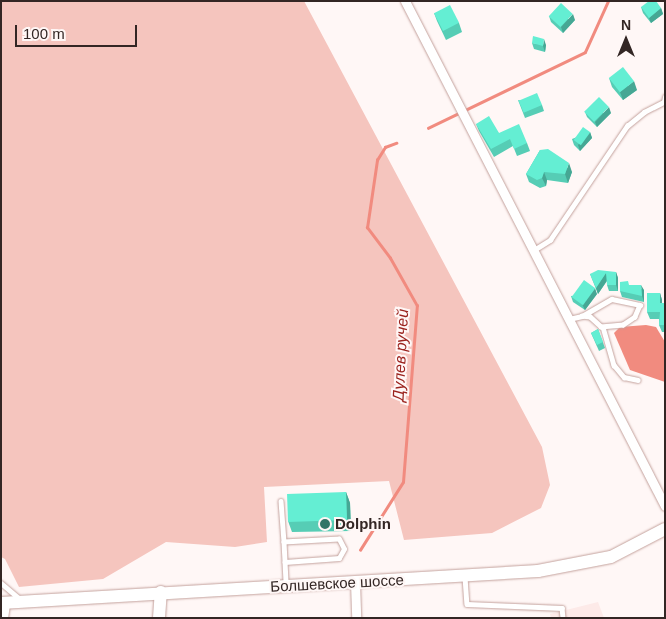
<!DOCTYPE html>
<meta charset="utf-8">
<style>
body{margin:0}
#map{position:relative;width:666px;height:619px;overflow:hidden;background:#fff7f6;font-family:Arial,sans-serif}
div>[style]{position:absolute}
.built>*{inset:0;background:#fdeae8}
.green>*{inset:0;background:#f5c5be}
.water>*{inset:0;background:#f18b7f}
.stream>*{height:2.5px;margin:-1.25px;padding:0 1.25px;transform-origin:1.25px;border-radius:1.25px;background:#f18b7f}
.roads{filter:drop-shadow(0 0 1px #c4a29d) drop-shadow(0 0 1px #c4a29d)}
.lane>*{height:4.5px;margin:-2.25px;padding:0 2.25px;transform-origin:2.25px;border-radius:2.25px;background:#fff}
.street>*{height:9px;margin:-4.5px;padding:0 4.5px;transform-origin:4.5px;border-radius:4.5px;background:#fff}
.secondary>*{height:12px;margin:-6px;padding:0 6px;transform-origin:6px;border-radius:6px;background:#fff}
.wall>*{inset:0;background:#56cdb5}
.shaded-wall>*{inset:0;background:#46a794}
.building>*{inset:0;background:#64eed3;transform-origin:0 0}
.dots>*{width:14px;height:14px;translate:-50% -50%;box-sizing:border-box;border:2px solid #fff7f6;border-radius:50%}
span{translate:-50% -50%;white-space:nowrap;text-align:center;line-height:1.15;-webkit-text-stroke:4px #fff7f6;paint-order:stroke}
.poi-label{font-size:15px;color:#332624;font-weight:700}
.left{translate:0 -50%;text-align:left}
.street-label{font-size:15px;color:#332624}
.water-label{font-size:16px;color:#9b241f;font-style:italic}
.frame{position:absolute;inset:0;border:2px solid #332624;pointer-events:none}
.north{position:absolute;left:601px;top:15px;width:50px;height:50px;-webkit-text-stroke:4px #fff7f6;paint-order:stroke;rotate:0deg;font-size:14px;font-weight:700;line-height:20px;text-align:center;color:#332624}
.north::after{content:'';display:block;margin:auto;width:18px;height:22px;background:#332624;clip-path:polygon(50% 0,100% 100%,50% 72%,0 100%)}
.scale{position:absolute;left:15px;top:25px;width:122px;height:22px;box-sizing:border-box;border:2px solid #332624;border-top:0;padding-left:6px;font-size:15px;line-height:18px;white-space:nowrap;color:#332624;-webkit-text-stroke:4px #fff7f6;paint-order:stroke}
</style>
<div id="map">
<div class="built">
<div style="clip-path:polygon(598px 602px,604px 618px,551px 618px,550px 614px)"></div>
</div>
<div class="green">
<div style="clip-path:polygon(1px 1px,304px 1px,542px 447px,550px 485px,541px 508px,492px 533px,404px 540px,389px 481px,264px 487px,267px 542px,235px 547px,166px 542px,103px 579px,19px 587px,5px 559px,1px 557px)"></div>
</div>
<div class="water">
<div style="clip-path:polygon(646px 325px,656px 327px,665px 342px,665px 382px,630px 370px,614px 333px,620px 327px)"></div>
</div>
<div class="stream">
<div style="left:428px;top:128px;width:174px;rotate:-25.8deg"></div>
<div style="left:585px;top:52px;width:56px;rotate:-65.7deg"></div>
<div style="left:360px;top:550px;width:80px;rotate:-57.7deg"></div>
<div style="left:403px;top:482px;width:177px;rotate:-85.5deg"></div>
<div style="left:417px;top:306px;width:55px;rotate:-119.4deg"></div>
<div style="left:390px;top:258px;width:38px;rotate:-127deg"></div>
<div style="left:367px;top:228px;width:69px;rotate:-81.6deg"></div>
<div style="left:377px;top:160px;width:15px;rotate:-58deg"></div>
<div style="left:385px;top:147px;width:12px;rotate:-20deg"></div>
</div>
<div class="roads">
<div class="lane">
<div style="left:534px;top:250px;width:19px;rotate:-32deg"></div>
<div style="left:550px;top:240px;width:138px;rotate:-56deg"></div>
<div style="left:627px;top:126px;width:22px;rotate:-39deg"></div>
<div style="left:644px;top:112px;width:22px;rotate:-27deg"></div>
<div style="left:664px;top:102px;width:5px;rotate:-79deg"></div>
<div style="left:569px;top:319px;width:13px;rotate:-13deg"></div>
<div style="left:582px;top:316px;width:34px;rotate:-30deg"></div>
<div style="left:612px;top:299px;width:29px;rotate:12deg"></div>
<div style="left:640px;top:305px;width:13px;rotate:113deg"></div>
<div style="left:635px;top:317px;width:14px;rotate:146deg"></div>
<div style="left:623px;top:325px;width:22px;rotate:175deg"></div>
<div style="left:601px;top:327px;width:15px;rotate:-138deg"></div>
<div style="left:590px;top:317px;width:8px;rotate:-173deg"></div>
<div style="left:603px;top:327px;width:40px;rotate:74deg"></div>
<div style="left:614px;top:365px;width:16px;rotate:50deg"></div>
<div style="left:624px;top:377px;width:14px;rotate:12deg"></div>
<div style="left:281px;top:501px;width:41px;rotate:85.8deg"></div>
<div style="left:285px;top:562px;width:54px;rotate:-4.2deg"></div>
<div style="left:339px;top:558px;width:10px;rotate:-61deg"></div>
<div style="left:344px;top:549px;width:11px;rotate:-117deg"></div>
<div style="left:339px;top:539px;width:55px;rotate:176.9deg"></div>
<div style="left:284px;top:542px;width:20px;rotate:87deg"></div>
<div style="left:285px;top:562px;width:22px;rotate:87deg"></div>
<div style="left:465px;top:577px;width:27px;rotate:86deg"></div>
<div style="left:467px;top:604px;width:95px;rotate:2.4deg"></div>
<div style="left:562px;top:608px;width:10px;rotate:84deg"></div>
<div style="left:1px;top:583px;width:25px;rotate:40deg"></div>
</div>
<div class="street">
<div style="left:405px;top:1px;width:568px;rotate:62.76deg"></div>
<div style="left:355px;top:582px;width:36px;rotate:88deg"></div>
<div style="left:3px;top:618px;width:15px;rotate:-82deg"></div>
</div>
<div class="secondary">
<div style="left:1px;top:603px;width:538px;rotate:-3.41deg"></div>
<div style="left:538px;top:571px;width:74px;rotate:-10.9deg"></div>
<div style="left:611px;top:557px;width:61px;rotate:-27.4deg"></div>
<div style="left:159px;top:618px;width:26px;rotate:-86deg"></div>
</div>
</div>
<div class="wall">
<div style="clip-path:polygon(641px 7px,661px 8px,663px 14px,651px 23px,643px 13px)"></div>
<div style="clip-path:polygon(434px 13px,459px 23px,462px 32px,446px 40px,437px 21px)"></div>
<div style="clip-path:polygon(549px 16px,575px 20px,563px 33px,551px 22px)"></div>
<div style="clip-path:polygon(532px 43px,546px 45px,545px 52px,534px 49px)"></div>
<div style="clip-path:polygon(609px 78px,637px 90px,623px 100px,612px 87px)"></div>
<div style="clip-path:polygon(518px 100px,542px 105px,544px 111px,525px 118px)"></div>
<div style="clip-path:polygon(585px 112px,611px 113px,597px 127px,587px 117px)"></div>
<div style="clip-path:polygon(476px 124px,499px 133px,527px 143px,530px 151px,517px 156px,513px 146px,494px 157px,479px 131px)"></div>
<div style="clip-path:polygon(590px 132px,592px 138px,580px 151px,574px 145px,572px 139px)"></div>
<div style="clip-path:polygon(540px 150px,572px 172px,568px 183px,547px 180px,546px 186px,540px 188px,529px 182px,526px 174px)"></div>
<div style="clip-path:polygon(616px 272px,618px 278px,618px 291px,609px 291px,607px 285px,607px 281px,598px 294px,590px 274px)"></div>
<div style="clip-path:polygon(630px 285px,644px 290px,644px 302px,622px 297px,620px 291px)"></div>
<div style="clip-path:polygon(660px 293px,662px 300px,662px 303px,665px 303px,665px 332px,662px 332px,659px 325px,659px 319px,650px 319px,647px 312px)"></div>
<div style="clip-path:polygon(597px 294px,585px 310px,573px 302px,571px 296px)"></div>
<div style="clip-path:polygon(598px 329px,605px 348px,599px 351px,591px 333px)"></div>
<div style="clip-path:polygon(346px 492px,350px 503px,351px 531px,292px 532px,288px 521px)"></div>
</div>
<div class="shaded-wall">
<div style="clip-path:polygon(661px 8px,663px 14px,651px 23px,649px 18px)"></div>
<div style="clip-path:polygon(573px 14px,575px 20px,563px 33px,561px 27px)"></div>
<div style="clip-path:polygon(544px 39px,546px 45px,545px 52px,543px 46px)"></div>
<div style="clip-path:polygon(634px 81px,637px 90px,623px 100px,620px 92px)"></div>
<div style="clip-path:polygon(609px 107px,611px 113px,597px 127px,595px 122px)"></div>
<div style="clip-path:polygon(590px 132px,592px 138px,580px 151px,578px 145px)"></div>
<div style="clip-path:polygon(569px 163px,572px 172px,568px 183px,565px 174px)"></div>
<div style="clip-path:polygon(544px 172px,547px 180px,546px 186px,542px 178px)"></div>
<div style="clip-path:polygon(616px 272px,618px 278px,618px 291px,616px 285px)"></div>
<div style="clip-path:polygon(606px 273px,608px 279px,598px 294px,596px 288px)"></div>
<div style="clip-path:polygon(641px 285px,644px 290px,644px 302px,642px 296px)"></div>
<div style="clip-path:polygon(595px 288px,597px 294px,585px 310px,582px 304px)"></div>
<div style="clip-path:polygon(660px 293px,662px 300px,662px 310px,660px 303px)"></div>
<div style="clip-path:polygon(346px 492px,350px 503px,351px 531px,347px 520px)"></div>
</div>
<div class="building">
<div style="clip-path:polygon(649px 1px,656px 1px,661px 8px,649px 18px,641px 7px)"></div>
<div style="left:561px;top:3px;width:16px;height:18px;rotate:43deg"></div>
<div style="left:450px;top:5px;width:20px;height:18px;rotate:63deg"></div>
<div style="clip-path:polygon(533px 36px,544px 39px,543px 46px,532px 43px)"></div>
<div style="left:623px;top:67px;width:18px;height:18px;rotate:52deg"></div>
<div style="left:537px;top:93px;width:13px;height:20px;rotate:67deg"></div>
<div style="left:599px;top:97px;width:14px;height:21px;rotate:45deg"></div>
<div style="clip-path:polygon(489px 116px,499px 133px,519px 124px,527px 143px,514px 149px,510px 139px,491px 149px,476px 124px)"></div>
<div style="left:583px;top:127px;width:9px;height:16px;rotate:36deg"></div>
<div style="clip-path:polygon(548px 149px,569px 163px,565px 174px,544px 172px,542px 178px,537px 180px,526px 174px,540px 150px)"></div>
<div style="clip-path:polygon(598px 270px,616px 272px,616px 285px,607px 285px,606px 273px,596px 288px,590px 274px)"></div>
<div style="left:584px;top:280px;width:14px;height:21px;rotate:36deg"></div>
<div style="clip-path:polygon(628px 281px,629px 285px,641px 285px,642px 296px,620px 291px,620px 282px)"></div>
<div style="clip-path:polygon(647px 293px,660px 293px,660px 303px,665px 303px,665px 325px,659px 325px,660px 312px,647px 312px)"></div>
<div style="clip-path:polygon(598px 329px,603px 342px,597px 345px,591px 333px)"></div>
<div style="left:346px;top:492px;width:28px;height:59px;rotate:88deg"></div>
</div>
<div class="dots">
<div style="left:325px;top:524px;background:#317567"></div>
</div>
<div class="poi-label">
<span class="left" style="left:335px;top:524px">Dolphin</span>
</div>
<div class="street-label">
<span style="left:337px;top:583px;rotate:-3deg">Болшевское шоссе</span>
</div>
<div class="water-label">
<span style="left:401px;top:355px;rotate:-87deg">Дулев ручей</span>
</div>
<div class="frame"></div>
<div class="north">N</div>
<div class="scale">100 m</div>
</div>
